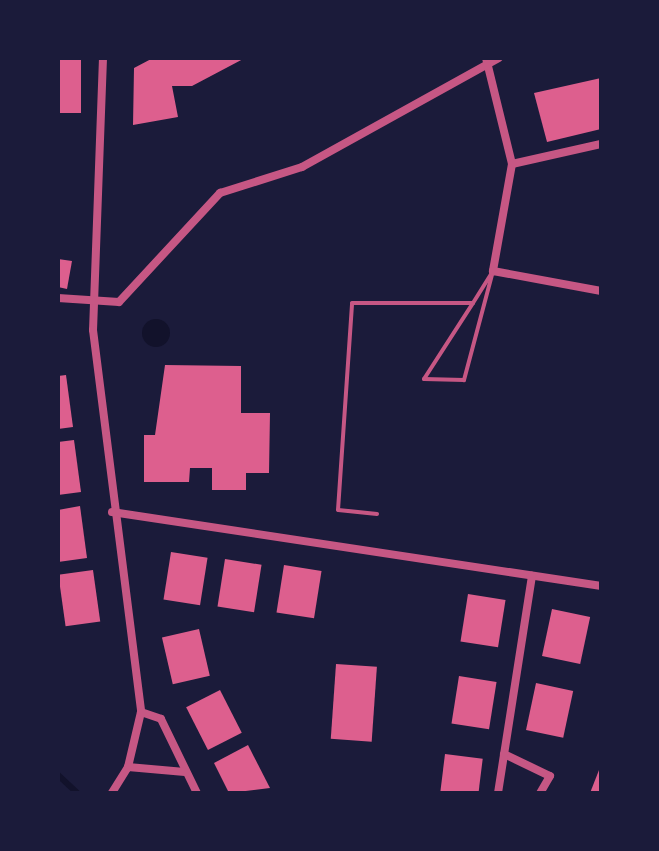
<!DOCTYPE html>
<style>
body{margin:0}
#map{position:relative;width:659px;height:851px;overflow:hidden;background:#1b1b3a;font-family:"DM Sans",sans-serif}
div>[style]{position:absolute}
.water>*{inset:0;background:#12122b}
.round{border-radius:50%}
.stream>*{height:6px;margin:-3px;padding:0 3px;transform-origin:3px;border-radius:3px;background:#12122b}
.building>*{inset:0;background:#dd5f8e;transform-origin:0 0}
.service>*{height:4px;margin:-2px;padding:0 2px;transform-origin:2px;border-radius:2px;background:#c65784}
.minor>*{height:8px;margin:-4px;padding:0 4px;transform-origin:4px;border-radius:4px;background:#c65784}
span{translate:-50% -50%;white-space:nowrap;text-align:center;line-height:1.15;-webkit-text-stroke:7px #1b1b3a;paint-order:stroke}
.frame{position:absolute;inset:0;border:60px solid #1b1b3a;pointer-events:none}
</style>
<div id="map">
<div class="water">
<div class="round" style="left:142px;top:319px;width:28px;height:28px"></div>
</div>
<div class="stream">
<div style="left:58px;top:775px;width:26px;rotate:43deg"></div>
</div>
<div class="building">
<div style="left:58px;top:58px;width:23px;height:55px"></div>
<div style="clip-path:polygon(153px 58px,245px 58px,192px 86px,172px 86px,178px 117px,133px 125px,134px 68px)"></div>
<div style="clip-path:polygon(601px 78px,601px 129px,547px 142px,534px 93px)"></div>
<div style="clip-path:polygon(58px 259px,72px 261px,67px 289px,58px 287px)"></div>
<div style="clip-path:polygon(165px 365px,241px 366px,241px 413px,270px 413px,269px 473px,246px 473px,246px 490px,212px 490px,212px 468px,190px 468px,189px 482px,144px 482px,144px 435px,155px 435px)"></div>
<div style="clip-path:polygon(66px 375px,73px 427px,58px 429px,58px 376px)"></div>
<div style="clip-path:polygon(74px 440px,81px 492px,58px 495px,58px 442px)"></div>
<div style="clip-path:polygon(80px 506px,87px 558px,58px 562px,58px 510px)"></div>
<div style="left:171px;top:552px;width:37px;height:48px;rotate:9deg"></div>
<div style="left:225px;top:559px;width:37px;height:48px;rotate:9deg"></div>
<div style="left:284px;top:565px;width:38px;height:48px;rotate:9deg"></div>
<div style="left:93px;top:570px;width:52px;height:35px;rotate:82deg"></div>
<div style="left:468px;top:594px;width:38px;height:48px;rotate:9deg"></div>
<div style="left:552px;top:609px;width:39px;height:48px;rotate:12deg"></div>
<div style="left:199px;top:629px;width:48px;height:38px;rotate:77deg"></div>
<div style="left:336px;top:664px;width:41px;height:75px;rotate:4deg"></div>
<div style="left:459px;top:676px;width:38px;height:48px;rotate:9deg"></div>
<div style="left:536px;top:683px;width:38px;height:48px;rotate:12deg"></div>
<div style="left:220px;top:690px;width:48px;height:38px;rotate:63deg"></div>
<div style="clip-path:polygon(248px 745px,270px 788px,229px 793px,214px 763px)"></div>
<div style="left:445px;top:754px;width:38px;height:39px;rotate:7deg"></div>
<div style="clip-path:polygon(601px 765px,601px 793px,590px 793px)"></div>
</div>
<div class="service">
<div style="left:493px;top:271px;width:113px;rotate:104.9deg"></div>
<div style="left:464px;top:380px;width:40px;rotate:-178.6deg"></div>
<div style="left:424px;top:379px;width:90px;rotate:-57.2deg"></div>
<div style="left:473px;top:303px;width:38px;rotate:-58deg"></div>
<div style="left:377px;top:514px;width:39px;rotate:-174deg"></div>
<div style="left:338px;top:510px;width:207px;rotate:-86.1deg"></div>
<div style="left:352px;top:303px;width:121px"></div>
</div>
<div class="minor">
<div style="left:103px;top:58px;width:272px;rotate:92.1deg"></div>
<div style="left:93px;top:330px;width:385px;rotate:82.8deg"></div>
<div style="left:141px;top:712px;width:57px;rotate:103.3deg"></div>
<div style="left:128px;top:767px;width:31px;rotate:122deg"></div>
<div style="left:486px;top:58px;width:109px;rotate:76.2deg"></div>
<div style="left:512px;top:164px;width:109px;rotate:100.1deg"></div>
<div style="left:493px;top:271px;width:110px;rotate:10.5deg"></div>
<div style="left:512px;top:164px;width:91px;rotate:-12.7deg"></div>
<div style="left:58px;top:298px;width:61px;rotate:3.8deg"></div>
<div style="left:119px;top:302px;width:149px;rotate:-47.2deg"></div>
<div style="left:220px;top:193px;width:86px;rotate:-17.6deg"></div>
<div style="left:302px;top:167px;width:225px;rotate:-29deg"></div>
<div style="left:112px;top:512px;width:495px;rotate:8.6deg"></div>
<div style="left:141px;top:712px;width:21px;rotate:19deg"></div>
<div style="left:161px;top:719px;width:82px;rotate:64.1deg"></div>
<div style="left:504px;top:754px;width:51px;rotate:25.6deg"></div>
<div style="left:550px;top:776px;width:20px;rotate:120deg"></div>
<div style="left:128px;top:767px;width:57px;rotate:5deg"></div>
<div style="left:498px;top:793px;width:220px;rotate:-81.1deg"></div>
</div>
<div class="frame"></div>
</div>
